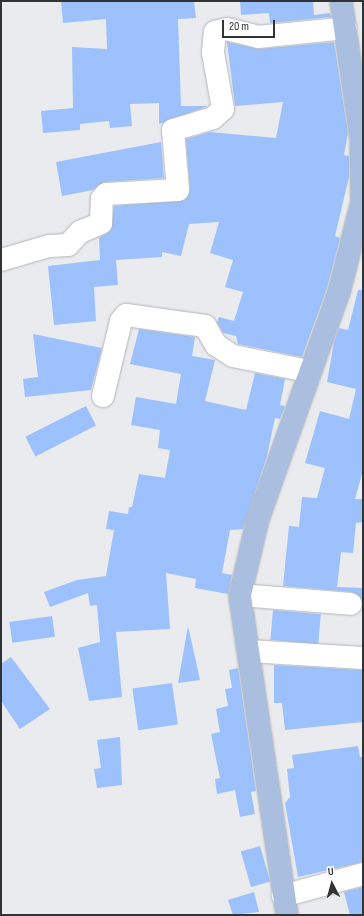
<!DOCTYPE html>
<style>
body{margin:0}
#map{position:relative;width:364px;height:916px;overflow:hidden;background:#e9ebee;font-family:"Sofia Sans Condensed",sans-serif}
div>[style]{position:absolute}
.building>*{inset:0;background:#9dc1fc;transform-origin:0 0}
.roads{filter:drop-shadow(0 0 1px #b3b5b8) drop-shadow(0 0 1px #b3b5b8)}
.minor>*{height:22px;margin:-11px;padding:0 11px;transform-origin:11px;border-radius:11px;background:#fff}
.major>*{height:22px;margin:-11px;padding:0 11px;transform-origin:11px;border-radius:11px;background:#aabfe0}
span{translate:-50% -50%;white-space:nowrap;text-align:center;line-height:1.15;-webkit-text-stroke:3px #fff;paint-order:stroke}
.frame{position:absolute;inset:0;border:2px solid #323334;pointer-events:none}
.north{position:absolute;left:312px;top:864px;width:40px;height:40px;-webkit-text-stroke:3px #fff;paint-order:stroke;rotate:354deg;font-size:11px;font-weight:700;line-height:16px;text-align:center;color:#323334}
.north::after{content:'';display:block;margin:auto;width:14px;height:18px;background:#323334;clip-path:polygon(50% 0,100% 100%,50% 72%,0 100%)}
.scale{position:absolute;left:222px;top:20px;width:53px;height:18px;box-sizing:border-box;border:2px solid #323334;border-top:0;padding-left:5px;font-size:12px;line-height:14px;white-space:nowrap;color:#323334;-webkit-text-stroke:3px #fff;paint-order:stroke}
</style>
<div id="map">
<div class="building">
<div style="clip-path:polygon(61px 1px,194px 1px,196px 18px,178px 19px,181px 106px,208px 106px,159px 124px,159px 103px,130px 104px,132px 126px,110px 128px,109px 121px,80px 124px,80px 130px,43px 133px,41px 111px,73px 108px,72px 47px,107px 49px,106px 19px,63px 23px)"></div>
<div style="clip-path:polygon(240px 1px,313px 1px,314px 15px,330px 13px,331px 17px,270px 23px,269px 13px,241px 15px)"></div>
<div style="clip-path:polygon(227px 42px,259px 49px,334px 42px,348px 133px,344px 155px,349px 156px,349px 177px,335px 236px,340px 238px,327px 288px,302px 357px,238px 344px,236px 336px,223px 333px,217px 322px,219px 317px,234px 321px,243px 292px,225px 287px,233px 260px,210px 253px,219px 222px,189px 224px,181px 256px,162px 252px,162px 257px,116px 260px,118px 285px,94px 287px,96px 321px,54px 325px,48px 266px,100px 260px,99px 238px,111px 230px,114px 206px,185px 200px,190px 189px,186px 139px,210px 132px,276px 138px,283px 102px,235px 106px)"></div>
<div style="clip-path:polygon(161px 142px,164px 178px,105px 182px,93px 190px,62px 196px,56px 162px)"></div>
<div style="clip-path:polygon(358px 290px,363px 290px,363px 470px,355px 499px,363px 499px,363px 522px,356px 523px,353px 553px,341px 552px,337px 587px,363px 588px,363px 601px,352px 592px,283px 586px,289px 526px,299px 527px,302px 497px,317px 498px,325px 468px,305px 463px,320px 411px,349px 419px,356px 389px,327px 382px,334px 342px,339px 328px,348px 330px)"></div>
<div style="clip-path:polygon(139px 329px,195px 337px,192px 356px,215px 360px,205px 401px,246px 410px,255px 373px,285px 379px,280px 405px,285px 406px,280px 419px,275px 418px,267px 456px,243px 529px,230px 530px,222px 573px,232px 575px,228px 594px,195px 588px,196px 579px,166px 573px,170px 629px,116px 632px,122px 697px,89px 701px,78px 648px,100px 642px,97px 605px,90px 606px,88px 593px,50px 607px,44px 592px,77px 580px,106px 576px,114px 530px,106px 529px,109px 511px,128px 514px,129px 507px,132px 507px,139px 474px,165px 478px,170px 450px,158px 448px,160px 430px,131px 425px,136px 397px,176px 404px,181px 374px,130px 364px)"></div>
<div style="clip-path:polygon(33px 334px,102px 348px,91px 390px,25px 397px,23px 379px,38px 377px)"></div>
<div style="left:86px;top:406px;width:22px;height:68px;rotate:63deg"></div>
<div style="left:273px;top:610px;width:48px;height:30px;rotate:5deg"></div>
<div style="left:52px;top:616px;width:21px;height:43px;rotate:82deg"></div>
<div style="clip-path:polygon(188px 626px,200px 680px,178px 683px)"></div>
<div style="clip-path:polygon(11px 657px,50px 709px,20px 729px,1px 701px,1px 664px)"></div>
<div style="clip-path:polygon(274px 665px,363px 670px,363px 722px,285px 730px,282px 703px,274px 703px)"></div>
<div style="clip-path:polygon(238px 668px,256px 791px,251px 792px,255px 814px,240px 817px,235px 790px,217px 794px,215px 779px,220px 778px,211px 734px,220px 732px,216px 709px,228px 706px,225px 689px,232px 688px,229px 670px)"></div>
<div style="left:172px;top:683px;width:42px;height:40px;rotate:82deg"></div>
<div style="clip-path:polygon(120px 737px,122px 785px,97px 788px,94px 769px,101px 768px,97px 740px)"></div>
<div style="clip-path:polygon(358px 746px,360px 757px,363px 757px,363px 862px,298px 877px,285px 803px,290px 797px,287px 769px,294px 768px,292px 755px)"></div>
<div style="left:260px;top:846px;width:37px;height:20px;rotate:74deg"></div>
<div style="clip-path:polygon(363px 887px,363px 915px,350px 915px,344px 892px)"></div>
<div style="clip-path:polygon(254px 892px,259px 912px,233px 915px,228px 900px)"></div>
</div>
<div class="roads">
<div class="minor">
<div style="left:1px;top:260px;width:50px;rotate:-16.3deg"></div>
<div style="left:49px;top:246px;width:19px;rotate:-3deg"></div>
<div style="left:68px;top:245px;width:18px;rotate:-47deg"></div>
<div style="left:80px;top:232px;width:23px;rotate:-23deg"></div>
<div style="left:101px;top:223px;width:24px;rotate:-88deg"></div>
<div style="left:102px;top:199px;width:6px;rotate:-51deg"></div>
<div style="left:106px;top:194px;width:72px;rotate:-3.2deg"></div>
<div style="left:178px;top:190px;width:60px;rotate:-94.8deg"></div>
<div style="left:173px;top:130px;width:42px;rotate:-16.7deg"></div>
<div style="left:213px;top:118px;width:13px;rotate:-42deg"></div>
<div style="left:223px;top:109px;width:57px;rotate:-100.1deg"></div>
<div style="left:213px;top:53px;width:21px;rotate:-85deg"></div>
<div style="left:215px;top:32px;width:12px;rotate:-14deg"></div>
<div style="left:227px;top:29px;width:32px;rotate:14deg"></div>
<div style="left:258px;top:37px;width:88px;rotate:-5.8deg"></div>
<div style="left:103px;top:396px;width:77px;rotate:-76.5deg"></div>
<div style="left:121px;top:321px;width:8px;rotate:-50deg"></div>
<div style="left:126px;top:315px;width:80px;rotate:7.9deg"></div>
<div style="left:205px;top:326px;width:22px;rotate:60deg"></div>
<div style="left:216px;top:345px;width:20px;rotate:33deg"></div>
<div style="left:233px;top:356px;width:76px;rotate:11.3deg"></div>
<div style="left:240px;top:595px;width:111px;rotate:4.6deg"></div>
<div style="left:249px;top:651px;width:114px;rotate:3.5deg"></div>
<div style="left:283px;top:896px;width:83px;rotate:-15.4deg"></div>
</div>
<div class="major">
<div style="left:287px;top:915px;width:323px;rotate:-98.4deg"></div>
<div style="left:240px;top:595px;width:78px;rotate:-76.7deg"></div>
<div style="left:258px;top:519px;width:241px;rotate:-70.4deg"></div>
<div style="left:339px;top:292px;width:93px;rotate:-75.7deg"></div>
<div style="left:362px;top:202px;width:64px;rotate:-90.9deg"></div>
<div style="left:361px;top:138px;width:138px;rotate:-98.3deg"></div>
</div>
</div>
<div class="frame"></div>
<div class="north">U</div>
<div class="scale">20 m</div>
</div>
